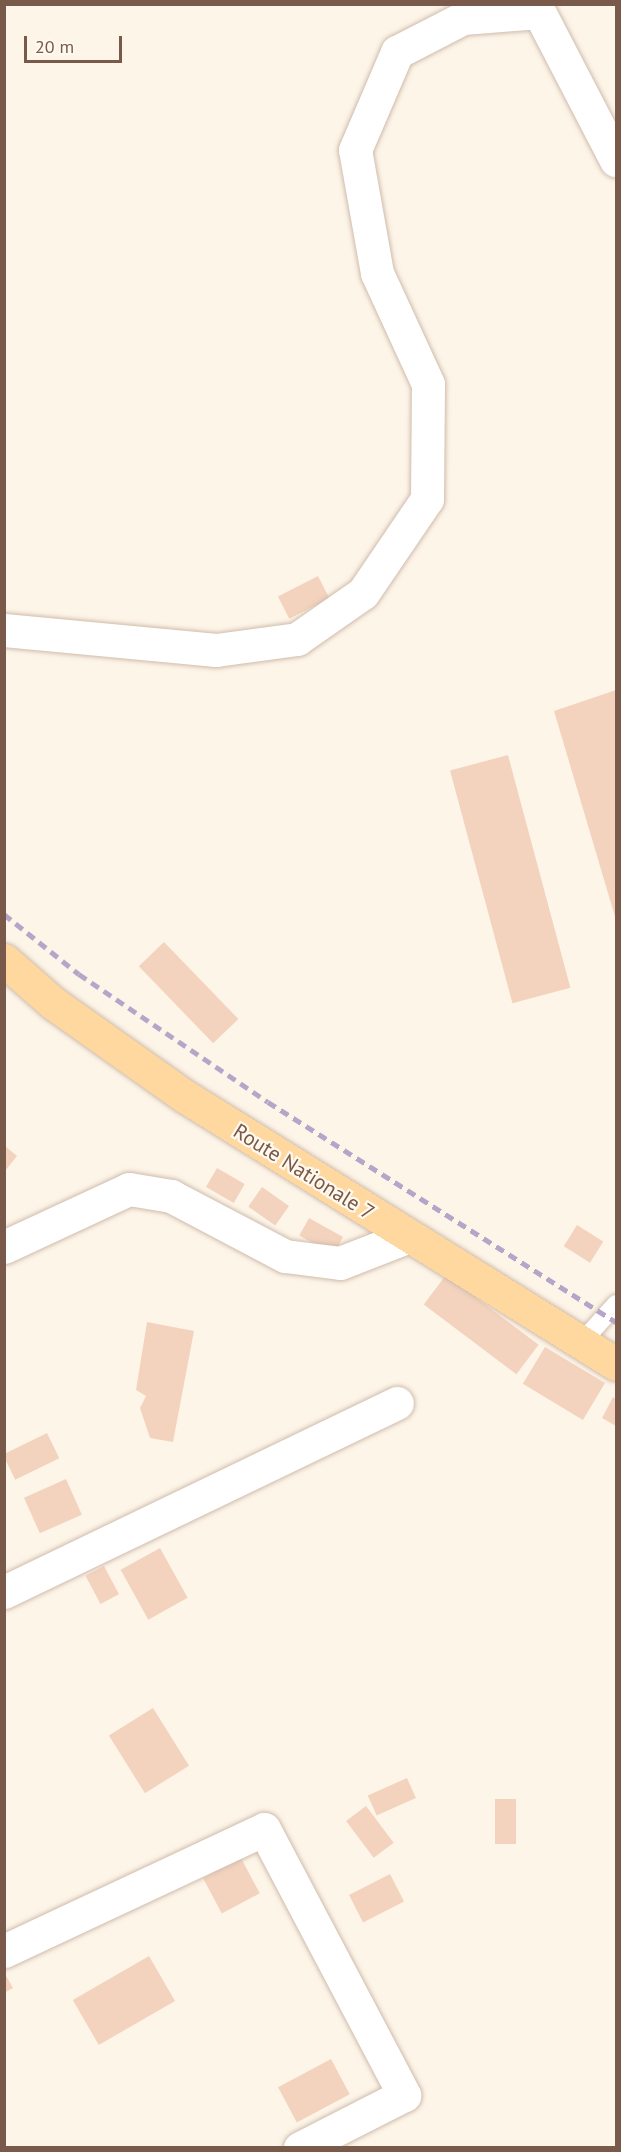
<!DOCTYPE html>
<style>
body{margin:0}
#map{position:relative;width:621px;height:2152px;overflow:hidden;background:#fdf5e8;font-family:"PT Sans",sans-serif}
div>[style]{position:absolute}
.building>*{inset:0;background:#f4d3be;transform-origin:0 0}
.roads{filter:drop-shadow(0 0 2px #d0bcac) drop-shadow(0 0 2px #d0bcac)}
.service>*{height:18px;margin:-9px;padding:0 9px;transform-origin:9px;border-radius:9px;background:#fff}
.minor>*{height:33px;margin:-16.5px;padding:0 16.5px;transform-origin:16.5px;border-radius:16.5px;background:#fff}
.primary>*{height:33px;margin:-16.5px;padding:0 16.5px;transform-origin:16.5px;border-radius:16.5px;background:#fed89e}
.rail>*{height:4.5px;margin-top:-2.25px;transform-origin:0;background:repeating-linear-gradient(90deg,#b7a5c9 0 9px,transparent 0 15px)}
span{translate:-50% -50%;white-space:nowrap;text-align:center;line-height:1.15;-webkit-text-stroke:4.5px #fff9ef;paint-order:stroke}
.street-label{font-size:21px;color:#795a4a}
.frame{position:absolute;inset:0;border:6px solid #795a4a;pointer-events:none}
.scale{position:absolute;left:24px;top:36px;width:98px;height:27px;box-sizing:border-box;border:3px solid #795a4a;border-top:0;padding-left:8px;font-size:18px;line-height:21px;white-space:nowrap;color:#795a4a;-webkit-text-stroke:4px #fff9ef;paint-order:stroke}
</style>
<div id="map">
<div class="building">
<div style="left:318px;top:576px;width:25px;height:45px;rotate:63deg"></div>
<div style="clip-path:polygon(616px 690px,616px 920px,554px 711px)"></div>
<div style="left:508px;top:755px;width:241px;height:60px;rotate:75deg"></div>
<div style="left:164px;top:942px;width:107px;height:35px;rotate:46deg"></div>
<div style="clip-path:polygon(5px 1146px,17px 1156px,5px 1171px)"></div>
<div style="left:217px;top:1168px;width:32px;height:22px;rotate:30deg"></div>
<div style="left:262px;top:1187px;width:33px;height:24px;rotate:35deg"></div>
<div style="left:309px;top:1218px;width:39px;height:20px;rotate:29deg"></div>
<div style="left:577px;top:1225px;width:31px;height:25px;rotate:32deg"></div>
<div style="left:446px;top:1275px;width:116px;height:37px;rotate:37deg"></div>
<div style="clip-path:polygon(147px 1322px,194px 1331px,173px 1442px,150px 1438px,140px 1408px,146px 1396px,136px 1390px)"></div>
<div style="left:545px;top:1347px;width:70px;height:43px;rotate:31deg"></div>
<div style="clip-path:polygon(613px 1397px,616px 1399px,616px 1426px,602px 1418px)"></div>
<div style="left:47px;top:1433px;width:28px;height:49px;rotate:64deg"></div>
<div style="left:66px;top:1479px;width:39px;height:46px;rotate:66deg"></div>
<div style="left:160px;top:1548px;width:57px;height:45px;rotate:61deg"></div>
<div style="left:104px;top:1566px;width:32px;height:21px;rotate:62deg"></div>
<div style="left:153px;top:1708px;width:68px;height:52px;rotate:58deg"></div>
<div style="left:407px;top:1778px;width:22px;height:43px;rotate:66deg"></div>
<div style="left:495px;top:1799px;width:21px;height:45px"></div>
<div style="left:366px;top:1806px;width:46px;height:25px;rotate:53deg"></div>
<div style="left:241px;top:1858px;width:40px;height:43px;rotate:62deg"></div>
<div style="left:390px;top:1874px;width:31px;height:46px;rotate:63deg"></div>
<div style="left:149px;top:1956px;width:52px;height:88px;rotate:60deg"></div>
<div style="clip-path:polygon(4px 1972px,13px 1988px,4px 1993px)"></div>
<div style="left:331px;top:2059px;width:40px;height:60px;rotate:62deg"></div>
</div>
<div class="roads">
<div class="service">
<div style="left:580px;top:1344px;width:54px;rotate:-48deg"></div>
</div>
<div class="minor">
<div style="left:535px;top:4px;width:176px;rotate:62.6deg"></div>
<div style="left:4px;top:630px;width:213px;rotate:5.4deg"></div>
<div style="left:216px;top:650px;width:82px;rotate:-7.7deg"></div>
<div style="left:297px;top:639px;width:80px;rotate:-34.9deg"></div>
<div style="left:363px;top:593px;width:114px;rotate:-55.8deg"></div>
<div style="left:427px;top:499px;width:115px;rotate:-89.5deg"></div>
<div style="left:428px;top:384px;width:122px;rotate:-114.7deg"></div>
<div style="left:377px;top:273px;width:125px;rotate:-100.1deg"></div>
<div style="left:355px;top:150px;width:107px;rotate:-66.8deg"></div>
<div style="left:397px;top:52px;width:74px;rotate:-27.3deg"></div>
<div style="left:463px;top:18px;width:76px;rotate:-4.5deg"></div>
<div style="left:4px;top:1247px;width:138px;rotate:-24.9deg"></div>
<div style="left:129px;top:1189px;width:43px;rotate:9.5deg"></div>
<div style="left:171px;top:1196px;width:129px;rotate:27.8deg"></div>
<div style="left:285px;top:1256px;width:55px;rotate:7.3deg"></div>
<div style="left:340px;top:1263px;width:72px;rotate:-21.2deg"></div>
<div style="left:4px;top:1592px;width:436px;rotate:-25.7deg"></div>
<div style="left:4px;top:1951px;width:287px;rotate:-25.1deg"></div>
<div style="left:264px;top:1829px;width:301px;rotate:62.2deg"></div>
<div style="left:404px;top:2095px;width:117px;rotate:153deg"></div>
</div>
<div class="primary">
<div style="left:4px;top:960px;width:65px;rotate:41.3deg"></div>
<div style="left:53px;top:1003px;width:163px;rotate:35.3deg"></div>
<div style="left:186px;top:1097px;width:506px;rotate:31.84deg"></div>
</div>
</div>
<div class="rail">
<div style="left:4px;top:914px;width:96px;rotate:38.7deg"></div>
<div style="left:79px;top:974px;width:228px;rotate:34.1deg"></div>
<div style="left:268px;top:1102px;width:412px;rotate:32.3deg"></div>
</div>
<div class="street-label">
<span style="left:304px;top:1172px;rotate:32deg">Route Nationale 7</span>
</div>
<div class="frame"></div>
<div class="scale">20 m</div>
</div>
